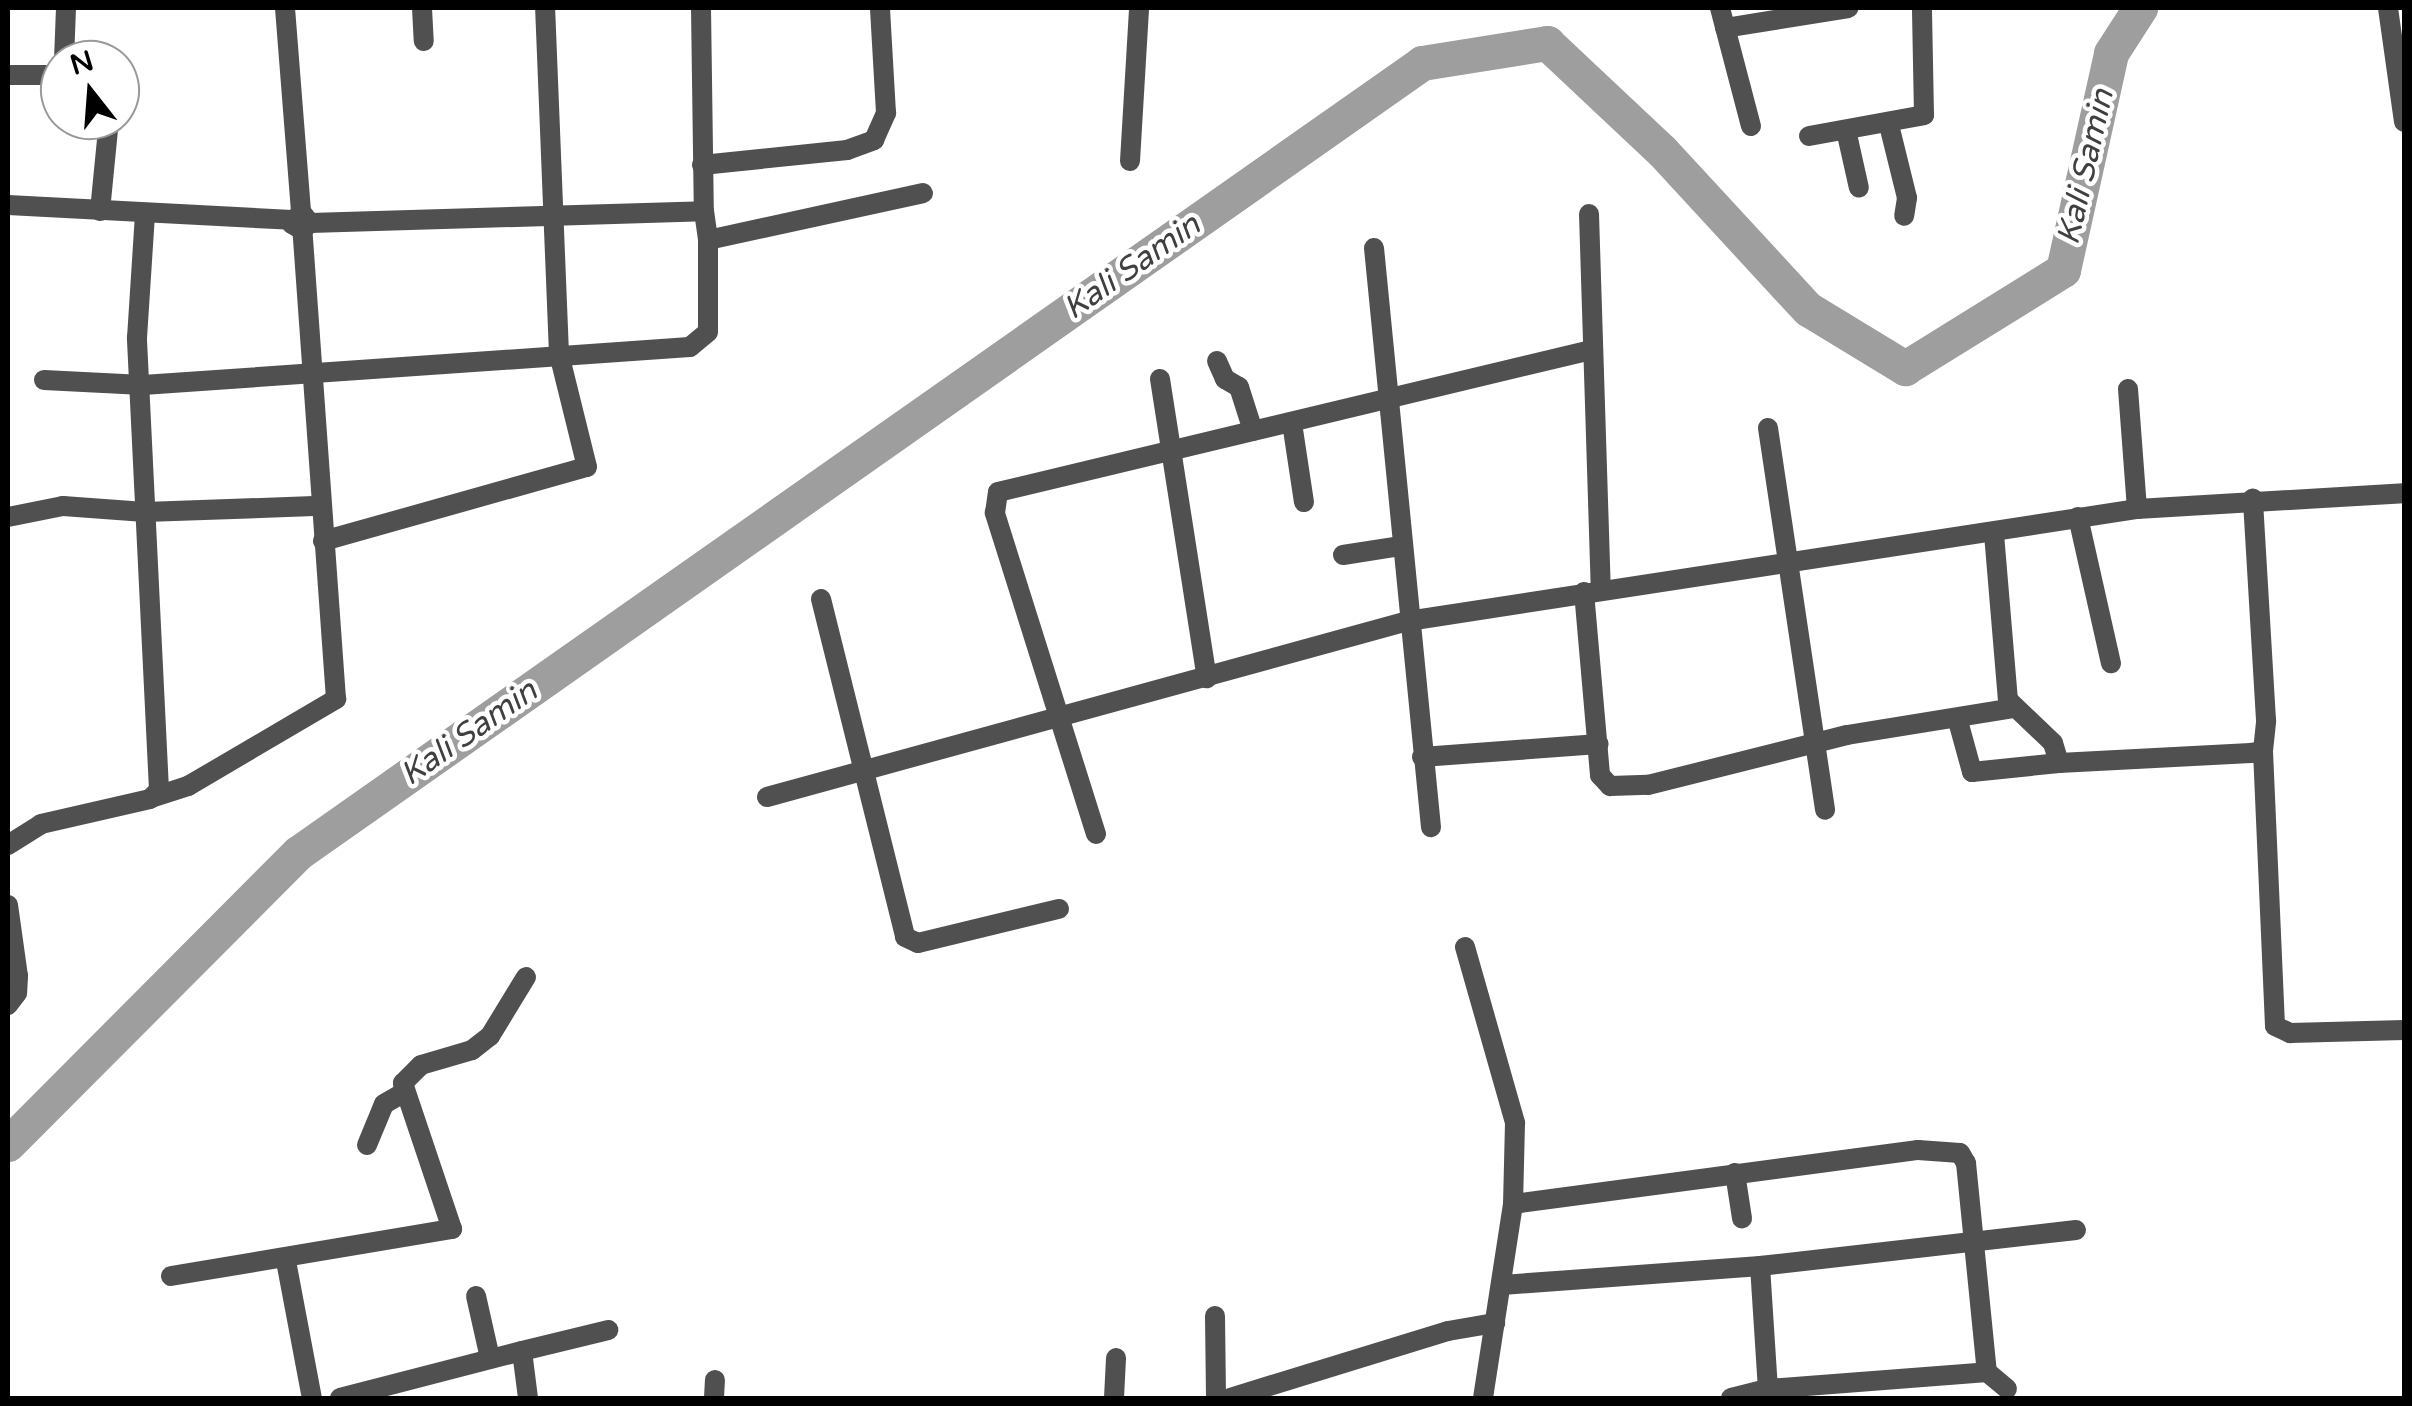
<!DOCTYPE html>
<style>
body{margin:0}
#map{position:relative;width:2412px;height:1406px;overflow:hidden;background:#fff;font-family:"Varela Round",sans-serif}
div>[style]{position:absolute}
.river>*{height:35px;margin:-17.5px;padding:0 17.5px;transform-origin:17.5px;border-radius:17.5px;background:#9e9e9e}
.minor>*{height:20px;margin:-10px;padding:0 10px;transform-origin:10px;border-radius:10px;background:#505050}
span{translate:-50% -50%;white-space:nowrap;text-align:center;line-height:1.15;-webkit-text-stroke:9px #fff;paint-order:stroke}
.water-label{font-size:32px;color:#3f3f3f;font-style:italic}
.frame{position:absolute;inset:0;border:10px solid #000;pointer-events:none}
.north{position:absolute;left:40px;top:40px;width:100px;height:100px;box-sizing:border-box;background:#fff;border:2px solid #999;border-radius:50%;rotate:343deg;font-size:28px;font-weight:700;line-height:40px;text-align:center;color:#000}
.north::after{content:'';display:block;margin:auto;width:35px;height:45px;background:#000;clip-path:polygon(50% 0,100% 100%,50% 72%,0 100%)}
</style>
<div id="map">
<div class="river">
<div style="left:8px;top:1144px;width:411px;rotate:-45.1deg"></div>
<div style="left:298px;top:853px;width:1374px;rotate:-35.1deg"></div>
<div style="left:1422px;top:63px;width:127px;rotate:-9.1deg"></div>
<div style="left:1547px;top:43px;width:158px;rotate:43.2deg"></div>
<div style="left:1662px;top:151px;width:215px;rotate:47.3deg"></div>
<div style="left:1808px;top:309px;width:114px;rotate:31.3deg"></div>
<div style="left:1905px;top:368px;width:186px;rotate:-31.8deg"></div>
<div style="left:2063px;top:270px;width:222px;rotate:-77.5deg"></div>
<div style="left:2111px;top:53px;width:54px;rotate:-57.2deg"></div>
</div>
<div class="minor">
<div style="left:285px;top:8px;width:205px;rotate:85.5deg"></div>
<div style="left:422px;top:8px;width:33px;rotate:87deg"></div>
<div style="left:701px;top:8px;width:203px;rotate:89.2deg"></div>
<div style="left:1720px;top:8px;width:122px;rotate:75.3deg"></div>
<div style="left:2388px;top:8px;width:115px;rotate:82deg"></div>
<div style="left:1725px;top:28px;width:125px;rotate:-9.2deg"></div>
<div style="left:64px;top:60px;width:52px;rotate:-87.8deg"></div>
<div style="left:8px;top:75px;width:52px"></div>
<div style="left:1889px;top:125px;width:75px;rotate:76.1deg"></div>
<div style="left:1907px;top:198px;width:18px;rotate:99deg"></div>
<div style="left:1846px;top:130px;width:59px;rotate:77.4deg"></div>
<div style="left:1809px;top:136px;width:117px;rotate:-10.3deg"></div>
<div style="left:1924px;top:115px;width:107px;rotate:-91.1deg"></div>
<div style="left:1130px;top:161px;width:153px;rotate:-86.6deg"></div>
<div style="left:702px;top:165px;width:146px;rotate:-5.9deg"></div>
<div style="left:847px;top:150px;width:29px;rotate:-20deg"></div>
<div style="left:874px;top:140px;width:30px;rotate:-66deg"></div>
<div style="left:886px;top:113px;width:105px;rotate:-93.3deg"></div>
<div style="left:8px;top:205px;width:284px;rotate:3deg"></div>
<div style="left:100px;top:211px;width:91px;rotate:-84.4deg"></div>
<div style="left:1589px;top:214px;width:375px;rotate:88.2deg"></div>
<div style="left:310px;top:223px;width:394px;rotate:-1.7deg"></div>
<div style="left:704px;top:211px;width:29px;rotate:82deg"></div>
<div style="left:708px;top:240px;width:220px;rotate:-12.3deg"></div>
<div style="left:1374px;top:248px;width:582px;rotate:84.38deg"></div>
<div style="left:1217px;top:361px;width:20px;rotate:66deg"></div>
<div style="left:1225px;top:379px;width:16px;rotate:30deg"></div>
<div style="left:1239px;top:387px;width:46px;rotate:72.3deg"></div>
<div style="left:1160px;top:379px;width:303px;rotate:81.1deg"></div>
<div style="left:44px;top:380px;width:99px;rotate:2.9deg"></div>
<div style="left:143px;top:385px;width:548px;rotate:-3.97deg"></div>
<div style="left:690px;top:347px;width:23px;rotate:-40deg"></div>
<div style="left:708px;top:332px;width:92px;rotate:-90deg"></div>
<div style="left:2128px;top:389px;width:120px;rotate:85.7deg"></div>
<div style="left:1292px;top:423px;width:80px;rotate:81.4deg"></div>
<div style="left:1768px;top:428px;width:386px;rotate:81.5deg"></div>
<div style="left:8px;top:517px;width:56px;rotate:-11.3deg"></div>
<div style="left:63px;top:506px;width:82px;rotate:4.2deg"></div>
<div style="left:145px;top:512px;width:176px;rotate:-2deg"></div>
<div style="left:2078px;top:517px;width:150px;rotate:77.3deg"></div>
<div style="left:1994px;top:534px;width:167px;rotate:85.2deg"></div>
<div style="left:2008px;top:700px;width:62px;rotate:43.7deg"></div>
<div style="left:2053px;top:743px;width:21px;rotate:73deg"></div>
<div style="left:2059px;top:763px;width:192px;rotate:-3deg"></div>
<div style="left:2251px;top:753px;width:12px;rotate:-9deg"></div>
<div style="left:2263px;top:751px;width:31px;rotate:-84deg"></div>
<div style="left:2266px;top:720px;width:222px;rotate:-93.4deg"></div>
<div style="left:323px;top:541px;width:274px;rotate:-15.7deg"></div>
<div style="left:587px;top:467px;width:116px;rotate:-103.9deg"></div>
<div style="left:559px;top:354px;width:346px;rotate:-92.3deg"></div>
<div style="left:1343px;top:555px;width:59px;rotate:-8.8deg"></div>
<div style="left:1584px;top:592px;width:184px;rotate:85deg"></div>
<div style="left:1600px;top:775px;width:15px;rotate:48deg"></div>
<div style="left:1610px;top:786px;width:38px;rotate:-2deg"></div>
<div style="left:1648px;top:785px;width:205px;rotate:-14.1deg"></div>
<div style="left:1847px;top:735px;width:168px;rotate:-9.2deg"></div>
<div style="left:821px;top:599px;width:348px;rotate:76deg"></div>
<div style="left:905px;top:937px;width:14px;rotate:25deg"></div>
<div style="left:918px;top:943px;width:145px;rotate:-13.6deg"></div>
<div style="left:1958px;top:721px;width:53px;rotate:74.6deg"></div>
<div style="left:1972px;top:772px;width:87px;rotate:-5.9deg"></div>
<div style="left:2263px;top:751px;width:275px;rotate:87.5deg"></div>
<div style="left:2275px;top:1026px;width:17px;rotate:25deg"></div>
<div style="left:2290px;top:1033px;width:114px;rotate:-1.5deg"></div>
<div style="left:1422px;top:757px;width:177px;rotate:-4.2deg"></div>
<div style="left:154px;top:797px;width:36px;rotate:-18deg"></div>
<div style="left:188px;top:786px;width:172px;rotate:-30.4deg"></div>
<div style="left:336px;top:699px;width:470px;rotate:-94.1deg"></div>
<div style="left:302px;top:230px;width:11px;rotate:-41deg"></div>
<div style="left:310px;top:223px;width:14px;rotate:-129deg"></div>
<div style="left:301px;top:212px;width:15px;rotate:127deg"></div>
<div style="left:292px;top:224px;width:12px;rotate:31deg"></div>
<div style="left:767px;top:797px;width:665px;rotate:-15.35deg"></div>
<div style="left:1408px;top:621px;width:738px;rotate:-8.73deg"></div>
<div style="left:2137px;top:509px;width:267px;rotate:-3.4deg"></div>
<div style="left:1096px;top:834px;width:337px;rotate:-107.5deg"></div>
<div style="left:995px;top:513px;width:21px;rotate:-82deg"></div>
<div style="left:998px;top:492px;width:610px;rotate:-13.47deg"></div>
<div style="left:8px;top:845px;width:39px;rotate:-32deg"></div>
<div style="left:41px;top:824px;width:112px;rotate:-12.9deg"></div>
<div style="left:150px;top:799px;width:13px;rotate:-45deg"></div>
<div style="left:159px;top:790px;width:453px;rotate:-92.8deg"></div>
<div style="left:137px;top:338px;width:124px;rotate:-86.3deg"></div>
<div style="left:8px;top:905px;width:72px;rotate:82deg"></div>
<div style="left:18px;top:976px;width:17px;rotate:93deg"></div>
<div style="left:17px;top:993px;width:15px;rotate:127deg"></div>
<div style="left:1465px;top:947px;width:183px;rotate:74.1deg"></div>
<div style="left:1515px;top:1123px;width:81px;rotate:91.4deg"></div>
<div style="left:367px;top:1145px;width:44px;rotate:-67.5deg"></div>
<div style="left:384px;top:1104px;width:20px;rotate:-30deg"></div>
<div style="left:1735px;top:1173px;width:46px;rotate:81.2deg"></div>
<div style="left:286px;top:1261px;width:139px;rotate:79.3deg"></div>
<div style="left:1760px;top:1266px;width:318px;rotate:-6.5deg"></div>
<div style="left:171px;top:1276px;width:285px;rotate:-9.5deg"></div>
<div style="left:452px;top:1229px;width:154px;rotate:-108.6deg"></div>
<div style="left:403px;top:1083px;width:25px;rotate:-45deg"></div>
<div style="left:421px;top:1065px;width:53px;rotate:-16.4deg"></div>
<div style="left:472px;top:1050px;width:23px;rotate:-38deg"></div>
<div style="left:490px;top:1036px;width:69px;rotate:-58.6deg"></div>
<div style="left:1502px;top:1285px;width:259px;rotate:-4.2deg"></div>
<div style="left:1760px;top:1266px;width:123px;rotate:86.3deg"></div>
<div style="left:476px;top:1296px;width:64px;rotate:77.3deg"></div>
<div style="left:1215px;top:1316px;width:82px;rotate:89.3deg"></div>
<div style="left:340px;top:1398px;width:188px;rotate:-14.5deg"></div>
<div style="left:528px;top:1398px;width:47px;rotate:-97.3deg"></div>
<div style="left:522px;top:1351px;width:89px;rotate:-13.7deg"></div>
<div style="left:714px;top:1398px;width:18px;rotate:-87deg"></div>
<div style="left:1114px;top:1398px;width:40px;rotate:-87.1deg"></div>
<div style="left:1230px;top:1398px;width:228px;rotate:-17.1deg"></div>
<div style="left:1448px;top:1331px;width:48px;rotate:-9.7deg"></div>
<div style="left:1483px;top:1398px;width:196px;rotate:-81.2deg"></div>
<div style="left:1513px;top:1204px;width:409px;rotate:-7.6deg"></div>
<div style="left:1918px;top:1150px;width:42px;rotate:4.1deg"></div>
<div style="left:1960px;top:1153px;width:12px;rotate:59deg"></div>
<div style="left:1966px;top:1163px;width:210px;rotate:84.3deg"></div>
<div style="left:1731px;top:1398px;width:38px;rotate:-14deg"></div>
<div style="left:1768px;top:1389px;width:220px;rotate:-4.4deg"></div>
<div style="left:1987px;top:1372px;width:26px;rotate:40deg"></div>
</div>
<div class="water-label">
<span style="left:2086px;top:167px;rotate:-77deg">Kali Samin</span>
<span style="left:1132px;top:267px;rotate:-35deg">Kali Samin</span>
<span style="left:469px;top:733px;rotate:-35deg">Kali Samin</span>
</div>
<div class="frame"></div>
<div class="north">N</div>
</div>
